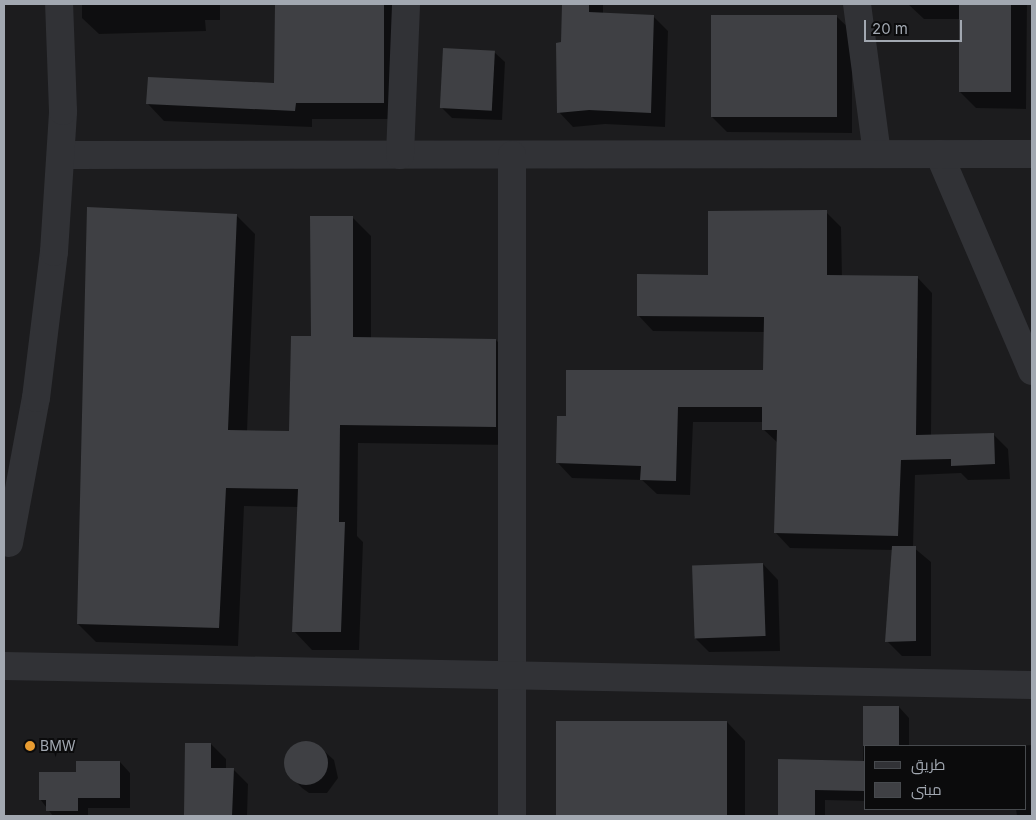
<!DOCTYPE html>
<meta charset="utf-8">
<style>
body{margin:0}
#map{position:relative;width:1036px;height:820px;overflow:hidden;background:#101011;font-family:Inter,Cairo,sans-serif}
div>[style]{position:absolute}
.built>*{inset:0;background:#1c1c1e}
.shadow>*{inset:0;background:#0007}
.building>*{inset:0;background:#3f4044;transform-origin:0 0}
.round{border-radius:50%}
.minor>*{height:28px;margin:-14px;padding:0 14px;transform-origin:14px;border-radius:14px;background:#313236}
.dots>*{width:14px;height:14px;translate:-50% -50%;box-sizing:border-box;border:2px solid #0b0b0c;border-radius:50%}
span{translate:-50% -50%;white-space:nowrap;text-align:center;line-height:1.15;-webkit-text-stroke:4px #0b0b0c;paint-order:stroke}
.poi-label{font-size:14px;color:#a2a8b1}
.left{translate:0 -50%;text-align:left}
.frame{position:absolute;inset:0;border:5px solid #a2a8b1;pointer-events:none}
.legend{position:absolute;left:864px;top:745px;width:162px;height:65px;box-sizing:border-box;background:#0b0b0c;border:1px solid #474a4e;margin:0;padding:6px 9px;list-style:none;font-size:15px;color:#a2a8b1}
.legend li{display:flex;align-items:center;gap:10px;height:25px}
.legend b{width:25px;border:1px solid #474a4e}
.scale{position:absolute;left:864px;top:20px;width:98px;height:22px;box-sizing:border-box;border:2px solid #a2a8b1;border-top:0;padding-left:6px;font-size:15px;line-height:18px;white-space:nowrap;color:#a2a8b1;-webkit-text-stroke:4px #0b0b0c;paint-order:stroke}
</style>
<div id="map">
<div class="built">
<div style="clip-path:polygon(evenodd,4px 4px,1032px 4px,1032px 816px,4px 816px,4px 4px,865px 746px,1025px 746px,1025px 809px,865px 809px,865px 746px)"></div>
</div>
<div class="shadow">
<div style="clip-path:polygon(82px 4px,220px 4px,220px 20px,205px 20px,206px 31px,99px 34px,82px 18px)"></div>
<div style="clip-path:polygon(276px 4px,400px 4px,400px 119px,312px 119px,312px 127px,164px 121px,148px 104px,276px 84px)"></div>
<div style="clip-path:polygon(563px 4px,603px 4px,603px 14px,653px 16px,668px 31px,665px 127px,605px 124px,573px 127px,559px 112px)"></div>
<div style="clip-path:polygon(908px 4px,1027px 4px,1026px 109px,976px 108px,960px 92px,960px 19px,924px 19px)"></div>
<div style="clip-path:polygon(836px 16px,852px 31px,852px 133px,727px 132px,712px 117px)"></div>
<div style="clip-path:polygon(494px 52px,505px 62px,502px 120px,452px 118px,441px 107px)"></div>
<div style="clip-path:polygon(826px 212px,841px 227px,842px 277px,917px 277px,932px 293px,931px 436px,993px 434px,1008px 449px,1010px 479px,968px 480px,961px 473px,915px 475px,913px 547px,931px 562px,931px 656px,902px 656px,887px 641px,893px 550px,790px 548px,775px 532px,778px 443px,763px 429px,763px 422px,693px 422px,690px 495px,657px 494px,642px 480px,572px 478px,557px 462px,567px 418px,764px 371px,765px 332px,653px 331px,638px 315px)"></div>
<div style="clip-path:polygon(236px 215px,255px 234px,247px 432px,291px 432px,313px 337px,352px 217px,371px 236px,371px 338px,496px 340px,514px 359px,514px 445px,358px 443px,357px 536px,363px 542px,359px 650px,312px 650px,294px 631px,298px 507px,244px 506px,238px 646px,96px 642px,78px 624px)"></div>
<div style="clip-path:polygon(763px 564px,778px 580px,780px 651px,709px 652px,694px 637px)"></div>
<div style="clip-path:polygon(864px 707px,899px 707px,909px 718px,909px 746px,865px 746px,865px 801px,825px 800px,825px 816px,779px 816px,780px 761px,863px 762px)"></div>
<div style="clip-path:polygon(727px 722px,745px 741px,745px 816px,558px 816px,557px 724px)"></div>
<div style="clip-path:polygon(315px 743px,334px 760px,338px 778px,327px 793px,309px 793px,302px 788px,291px 777px,286px 759px,297px 744px)"></div>
<div style="clip-path:polygon(211px 744px,226px 759px,226px 769px,233px 769px,248px 784px,247px 816px,185px 816px,186px 745px)"></div>
<div style="clip-path:polygon(1032px 745px,1032px 816px,1017px 816px,1016px 809px,1025px 809px,1025px 746px,1014px 746px)"></div>
<div style="clip-path:polygon(120px 762px,130px 773px,130px 808px,88px 808px,88px 816px,53px 816px,40px 799px,77px 774px)"></div>
</div>
<div class="building">
<div style="clip-path:polygon(275px 4px,384px 4px,384px 103px,296px 103px,295px 111px,146px 104px,148px 77px,274px 83px)"></div>
<div style="clip-path:polygon(562px 4px,589px 4px,589px 12px,654px 15px,651px 113px,589px 110px,557px 113px,556px 43px,561px 42px)"></div>
<div style="left:959px;top:4px;width:52px;height:88px"></div>
<div style="left:711px;top:15px;width:126px;height:102px"></div>
<div style="left:443px;top:48px;width:52px;height:60px;rotate:3deg"></div>
<div style="clip-path:polygon(87px 207px,237px 214px,228px 430px,289px 431px,291px 336px,311px 336px,310px 216px,353px 216px,353px 337px,496px 339px,496px 427px,340px 425px,339px 522px,345px 522px,341px 632px,292px 632px,298px 489px,226px 488px,219px 628px,77px 624px)"></div>
<div style="clip-path:polygon(827px 210px,827px 275px,918px 276px,916px 435px,994px 433px,995px 464px,951px 466px,951px 459px,901px 460px,898px 536px,774px 533px,777px 430px,762px 430px,762px 407px,678px 407px,676px 481px,640px 480px,641px 466px,556px 463px,557px 416px,566px 416px,566px 370px,763px 370px,764px 317px,637px 316px,637px 274px,708px 275px,708px 211px)"></div>
<div style="clip-path:polygon(892px 546px,916px 546px,916px 641px,885px 642px)"></div>
<div style="left:763px;top:563px;width:73px;height:71px;rotate:88deg"></div>
<div style="left:863px;top:706px;width:36px;height:40px"></div>
<div style="left:727px;top:721px;width:95px;height:171px;rotate:90deg"></div>
<div class="round" style="left:284px;top:741px;width:44px;height:44px"></div>
<div style="clip-path:polygon(185px 743px,211px 743px,211px 768px,234px 768px,232px 816px,184px 816px)"></div>
<div style="clip-path:polygon(778px 759px,865px 761px,865px 791px,815px 790px,815px 816px,778px 816px)"></div>
<div style="clip-path:polygon(76px 761px,120px 761px,120px 798px,78px 798px,78px 811px,46px 811px,46px 800px,39px 800px,39px 772px,76px 772px)"></div>
</div>
<div class="minor">
<div style="left:857px;top:4px;width:151px;rotate:82.4deg"></div>
<div style="left:939px;top:154px;width:236px;rotate:66.8deg"></div>
<div style="left:62px;top:155px;width:970px;rotate:-0.06deg"></div>
<div style="left:400px;top:155px;width:151px;rotate:-87.7deg"></div>
<div style="left:512px;top:155px;width:661px;rotate:90deg"></div>
<div style="left:9px;top:543px;width:147px;rotate:-79.5deg"></div>
<div style="left:36px;top:398px;width:147px;rotate:-83deg"></div>
<div style="left:54px;top:252px;width:141px;rotate:-86.3deg"></div>
<div style="left:63px;top:111px;width:107px;rotate:-92.1deg"></div>
<div style="left:4px;top:666px;width:1028px;rotate:1.06deg"></div>
</div>
<div class="dots">
<div style="left:30px;top:746px;background:#e79b31"></div>
</div>
<div class="poi-label">
<span class="left" style="left:40px;top:746px">BMW</span>
</div>
<div class="frame"></div>
<ul class="legend">
<li><b style="height:6px;background:#313236"></b>طريق</li>
<li><b style="height:14px;background:#3f4044"></b>مبنى</li>
</ul>
<div class="scale">20 m</div>
</div>
